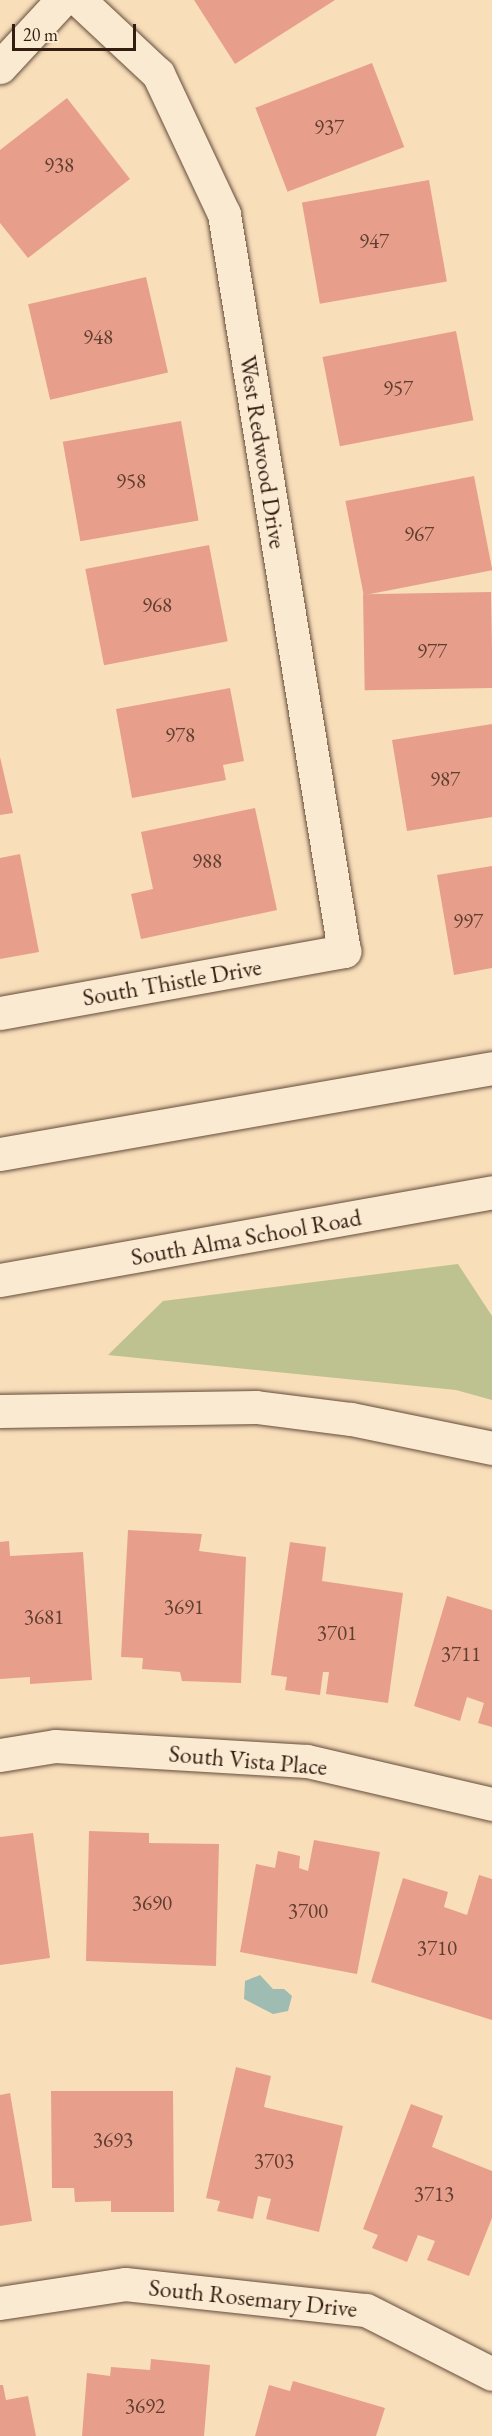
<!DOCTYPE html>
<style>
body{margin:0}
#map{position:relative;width:492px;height:2436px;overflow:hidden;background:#f9deba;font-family:"EB Garamond",serif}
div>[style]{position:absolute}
.green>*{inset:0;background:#bec190}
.water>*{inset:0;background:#9ebcb2}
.building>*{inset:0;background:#e79f8b;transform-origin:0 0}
.roads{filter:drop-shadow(0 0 2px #644d3b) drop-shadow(0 0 2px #644d3b)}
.street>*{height:33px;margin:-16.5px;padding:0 16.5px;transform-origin:16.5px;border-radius:16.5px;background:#fbead2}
.secondary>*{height:33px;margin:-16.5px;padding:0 16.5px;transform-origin:16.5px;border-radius:16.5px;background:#fbead2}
span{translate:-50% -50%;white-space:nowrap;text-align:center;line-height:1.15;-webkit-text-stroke:4.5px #fbead2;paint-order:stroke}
.number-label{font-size:21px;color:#603e30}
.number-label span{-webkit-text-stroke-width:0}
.street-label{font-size:24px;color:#331d11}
.scale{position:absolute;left:12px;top:24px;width:124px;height:27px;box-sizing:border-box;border:3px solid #331d11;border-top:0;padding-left:8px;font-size:18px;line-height:21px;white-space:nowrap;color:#331d11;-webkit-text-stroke:4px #fbead2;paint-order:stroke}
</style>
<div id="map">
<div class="green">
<div style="clip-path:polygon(458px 1264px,492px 1316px,492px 1400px,456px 1390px,108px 1355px,163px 1301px)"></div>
</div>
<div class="water">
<div style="clip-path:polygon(260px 1975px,273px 1989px,284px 1989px,292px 1996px,288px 2011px,273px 2014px,244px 1999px,245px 1981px)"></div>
</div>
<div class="building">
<div style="clip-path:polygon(194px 0,335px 0,235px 64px)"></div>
<div style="left:372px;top:63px;width:90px;height:125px;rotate:69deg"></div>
<div style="clip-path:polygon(67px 98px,130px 179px,28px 258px,0 223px,0 150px)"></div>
<div style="left:429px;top:180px;width:103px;height:129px;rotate:80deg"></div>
<div style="left:146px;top:277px;width:98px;height:121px;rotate:77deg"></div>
<div style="left:456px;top:331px;width:91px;height:136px;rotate:79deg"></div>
<div style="left:181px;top:421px;width:101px;height:120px;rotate:80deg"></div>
<div style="left:474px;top:476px;width:96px;height:131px;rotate:79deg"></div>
<div style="left:209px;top:545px;width:98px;height:126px;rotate:79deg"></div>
<div style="left:491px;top:592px;width:96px;height:128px;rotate:89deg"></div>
<div style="clip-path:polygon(230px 688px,244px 761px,223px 765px,226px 780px,132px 798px,116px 709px)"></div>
<div style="clip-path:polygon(492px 724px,492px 817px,407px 831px,392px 740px)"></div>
<div style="clip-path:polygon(0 757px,13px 813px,0 815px)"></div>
<div style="clip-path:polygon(255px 808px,277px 910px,141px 939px,131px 894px,153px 889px,141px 832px)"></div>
<div style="clip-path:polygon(20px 854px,39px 952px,0 959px,0 858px)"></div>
<div style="clip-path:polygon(492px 866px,492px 968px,454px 975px,437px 875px)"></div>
<div style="clip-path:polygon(128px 1530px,202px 1534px,199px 1551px,246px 1557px,241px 1683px,182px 1681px,180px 1672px,142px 1669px,143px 1658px,121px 1657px)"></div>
<div style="clip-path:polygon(9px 1541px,10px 1556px,83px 1552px,92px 1680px,30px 1684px,30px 1677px,0 1679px,0 1542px)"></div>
<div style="clip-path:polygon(290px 1542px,326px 1547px,322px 1581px,403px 1593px,388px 1703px,326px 1694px,329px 1672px,323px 1672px,320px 1695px,285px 1690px,287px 1677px,271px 1675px)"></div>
<div style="clip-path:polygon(447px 1596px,492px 1610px,492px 1727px,478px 1723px,484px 1703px,467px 1697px,460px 1721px,414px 1706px)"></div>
<div style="clip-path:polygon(89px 1831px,149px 1833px,149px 1843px,219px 1844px,216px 1966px,86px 1961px)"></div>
<div style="clip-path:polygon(33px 1833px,50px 1958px,0 1965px,0 1837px)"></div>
<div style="clip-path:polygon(314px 1840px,380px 1852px,357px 1974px,240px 1952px,256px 1864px,275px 1868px,278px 1851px,300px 1856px,299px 1868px,308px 1871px)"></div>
<div style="clip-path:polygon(479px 1875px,492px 1879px,492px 2020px,371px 1982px,403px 1878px,448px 1892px,444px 1907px,467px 1915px)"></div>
<div style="clip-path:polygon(236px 2067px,271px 2076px,264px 2107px,343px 2126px,319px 2232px,266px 2219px,271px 2199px,258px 2196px,253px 2219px,217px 2211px,220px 2201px,206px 2198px)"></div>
<div style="clip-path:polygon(51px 2091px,173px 2091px,174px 2212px,111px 2212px,111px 2201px,75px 2202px,74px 2188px,52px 2188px)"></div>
<div style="clip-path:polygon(10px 2093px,32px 2221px,0 2226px,0 2095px)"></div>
<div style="clip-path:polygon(411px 2104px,443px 2116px,432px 2147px,492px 2171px,492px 2218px,469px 2276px,427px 2260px,435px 2241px,418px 2235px,407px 2262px,372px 2248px,378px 2235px,363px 2229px)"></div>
<div style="clip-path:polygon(151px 2359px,210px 2365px,204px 2436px,82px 2436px,87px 2373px,110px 2376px,111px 2367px,150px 2370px)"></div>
<div style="clip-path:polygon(293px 2381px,385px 2408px,376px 2436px,255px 2436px,269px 2385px,290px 2391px)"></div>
<div style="clip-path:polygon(0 2385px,3px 2385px,6px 2400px,28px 2396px,36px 2436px,0 2436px)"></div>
</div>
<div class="roads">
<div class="street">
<div style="left:0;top:67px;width:91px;rotate:-47.2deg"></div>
<div style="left:0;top:1013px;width:350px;rotate:-10.2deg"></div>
<div style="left:344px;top:951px;width:747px;rotate:-99.25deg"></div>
<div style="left:224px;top:214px;width:155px;rotate:-115.2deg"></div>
<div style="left:158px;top:74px;width:108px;rotate:-136.9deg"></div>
<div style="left:0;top:1755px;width:56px;rotate:-9.3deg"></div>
<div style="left:55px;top:1746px;width:252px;rotate:3.4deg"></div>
<div style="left:307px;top:1761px;width:190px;rotate:13.1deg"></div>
<div style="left:0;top:2303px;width:126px;rotate:-8.6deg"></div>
<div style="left:125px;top:2284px;width:242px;rotate:6.2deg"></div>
<div style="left:366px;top:2310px;width:141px;rotate:26.9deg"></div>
</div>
<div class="secondary">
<div style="left:0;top:1154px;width:499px;rotate:-9.9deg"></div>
<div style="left:0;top:1280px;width:500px;rotate:-10.1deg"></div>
<div style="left:0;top:1411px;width:256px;rotate:-0.9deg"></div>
<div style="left:256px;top:1407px;width:96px;rotate:7.2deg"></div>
<div style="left:351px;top:1419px;width:144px;rotate:11.6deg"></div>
</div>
</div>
<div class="number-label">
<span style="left:329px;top:127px">937</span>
<span style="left:59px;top:165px">938</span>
<span style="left:374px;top:241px">947</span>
<span style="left:98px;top:337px">948</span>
<span style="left:398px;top:388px">957</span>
<span style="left:131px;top:481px">958</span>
<span style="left:419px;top:534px">967</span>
<span style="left:157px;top:605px">968</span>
<span style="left:432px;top:651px">977</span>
<span style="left:180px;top:735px">978</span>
<span style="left:445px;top:779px">987</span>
<span style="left:207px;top:861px">988</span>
<span style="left:468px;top:921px">997</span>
<span style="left:184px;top:1607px">3691</span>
<span style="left:44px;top:1617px">3681</span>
<span style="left:337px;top:1633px">3701</span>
<span style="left:461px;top:1654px">3711</span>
<span style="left:152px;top:1903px">3690</span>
<span style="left:308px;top:1911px">3700</span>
<span style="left:437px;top:1948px">3710</span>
<span style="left:113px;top:2140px">3693</span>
<span style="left:274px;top:2161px">3703</span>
<span style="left:434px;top:2194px">3713</span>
<span style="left:145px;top:2406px">3692</span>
</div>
<div class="street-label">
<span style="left:263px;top:452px;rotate:81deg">West Redwood Drive</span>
<span style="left:172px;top:982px;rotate:-10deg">South Thistle Drive</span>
<span style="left:246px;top:1237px;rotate:-10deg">South Alma School Road</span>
<span style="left:248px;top:1760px;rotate:5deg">South Vista Place</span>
<span style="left:253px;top:2298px;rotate:6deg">South Rosemary Drive</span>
</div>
<div class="scale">20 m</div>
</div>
